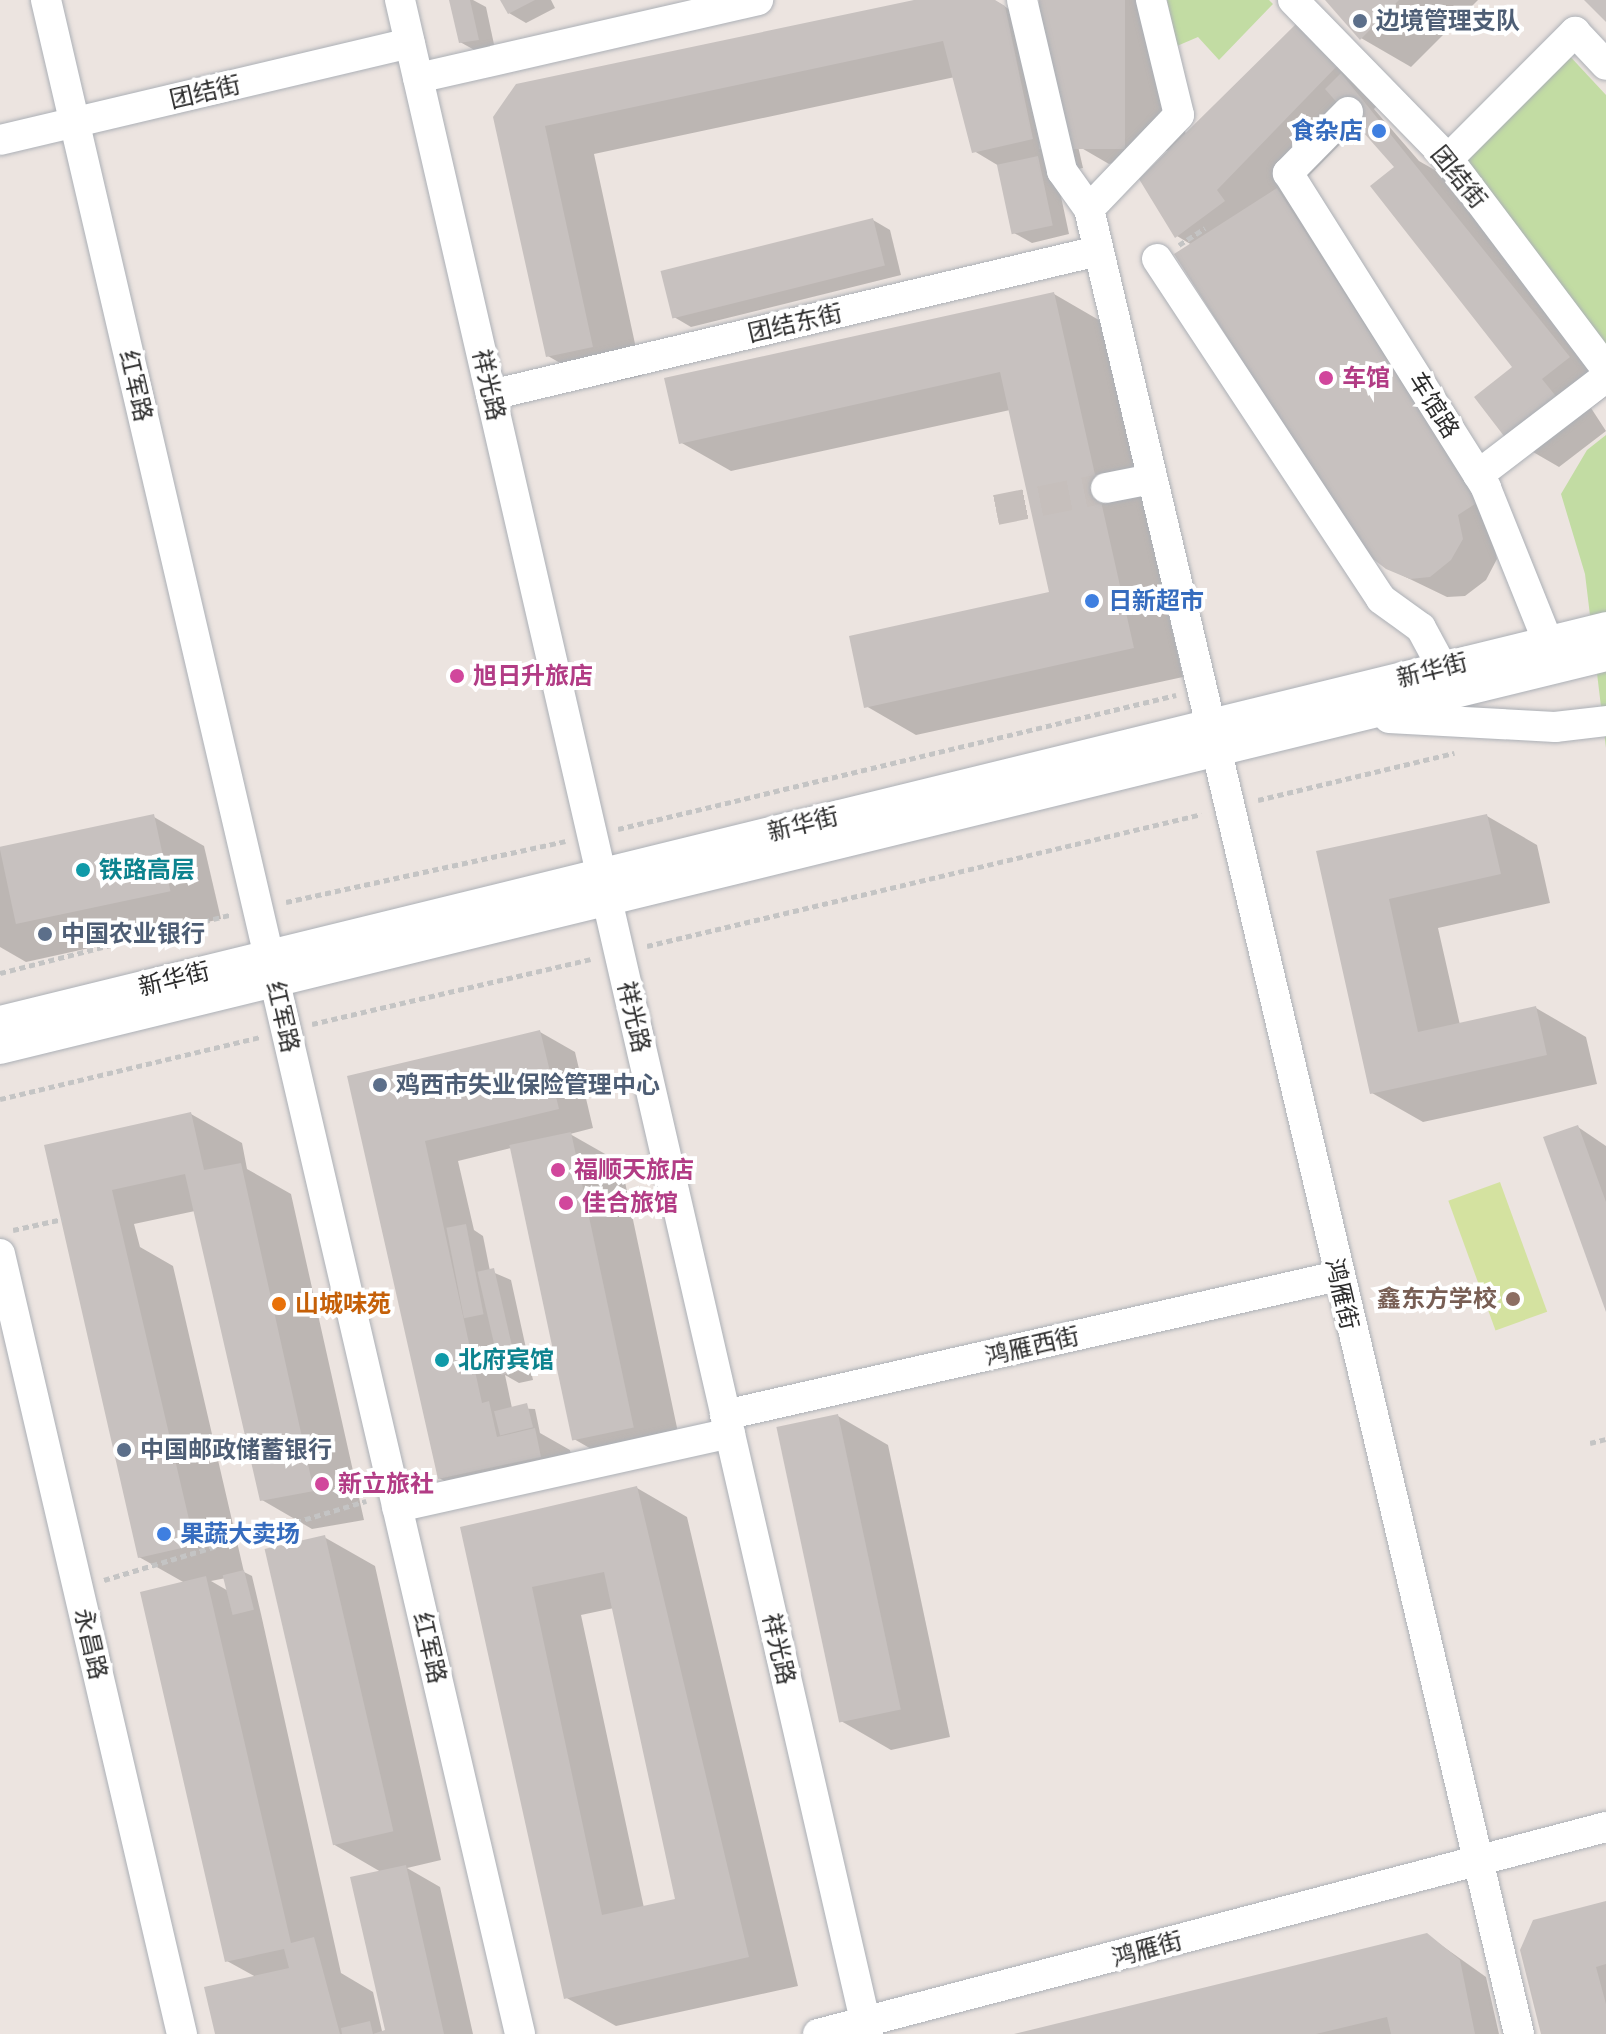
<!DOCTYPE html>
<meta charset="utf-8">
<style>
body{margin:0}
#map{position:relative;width:1606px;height:2034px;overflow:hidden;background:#ece4e0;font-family:Quicksand,"Noto Sans SC",sans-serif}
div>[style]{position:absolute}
.green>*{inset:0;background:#c2dca3}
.pitch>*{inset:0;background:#d4e2a0;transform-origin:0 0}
.shadow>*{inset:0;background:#0003}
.building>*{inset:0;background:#c7c1bf;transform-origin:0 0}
.minor-tunnel>*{height:30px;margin-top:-15px;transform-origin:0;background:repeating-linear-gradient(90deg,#c6bfbc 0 30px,transparent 0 45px)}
.path>*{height:5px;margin-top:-2.5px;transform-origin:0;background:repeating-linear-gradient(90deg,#c4c4c4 0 6px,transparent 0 10px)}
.roads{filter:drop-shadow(0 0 2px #acb0b6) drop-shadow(0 0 2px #acb0b6)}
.minor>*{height:30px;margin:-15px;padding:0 15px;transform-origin:15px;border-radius:15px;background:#fff}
.dots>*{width:22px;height:22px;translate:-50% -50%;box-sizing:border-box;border:4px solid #fff;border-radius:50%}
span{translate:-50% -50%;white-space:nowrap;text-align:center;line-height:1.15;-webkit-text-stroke:8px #fff;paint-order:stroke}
.service-label{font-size:24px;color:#4e5e75;font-weight:700}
.left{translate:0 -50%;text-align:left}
.street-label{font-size:24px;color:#2c2c2c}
.shop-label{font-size:24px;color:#366cbe;font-weight:700}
.right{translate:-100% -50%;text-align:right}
.hotel-label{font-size:24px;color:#b23c85;font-weight:700}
.culture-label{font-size:24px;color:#0d838f;font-weight:700}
.education-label{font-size:24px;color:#785e54;font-weight:700}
.food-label{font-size:24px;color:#c56008;font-weight:700}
</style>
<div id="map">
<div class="green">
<div style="clip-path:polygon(1167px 0,1269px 0,1273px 4px,1219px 60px,1198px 37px,1177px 46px)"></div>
<div style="clip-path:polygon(1566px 52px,1606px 95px,1606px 346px,1461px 157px)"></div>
<div style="clip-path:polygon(1606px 435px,1606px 748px,1585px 574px,1561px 494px,1587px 450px)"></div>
</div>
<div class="pitch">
<div style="left:1500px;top:1182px;width:138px;height:55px;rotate:70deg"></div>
</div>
<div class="shadow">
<div style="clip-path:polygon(456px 0,473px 0,486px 7px,495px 49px,478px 52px,460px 42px)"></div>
<div style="clip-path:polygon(503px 0,551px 0,555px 8px,526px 23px,509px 13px)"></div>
<div style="clip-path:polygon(924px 0,994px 0,1049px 33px,1041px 0,1155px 0,1186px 135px,1297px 25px,1386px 96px,1374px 109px,1419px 161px,1461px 185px,1606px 370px,1606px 397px,1591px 408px,1606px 431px,1559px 467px,1509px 438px,1514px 367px,1397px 167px,1359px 125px,1288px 197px,1512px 522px,1492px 535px,1497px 559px,1486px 580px,1465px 596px,1447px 597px,1387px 568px,1192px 245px,1177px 236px,1171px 150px,1109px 164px,1078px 146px,1083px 168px,1056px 173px,1069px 234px,1032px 243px,1014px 233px,999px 166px,974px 151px,955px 77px,594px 154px,642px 376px,598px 385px,548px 356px,496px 118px)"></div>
<div style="clip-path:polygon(1326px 0,1478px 0,1411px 67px,1361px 38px)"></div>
<div style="clip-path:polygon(873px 220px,890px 230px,901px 275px,691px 327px,674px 317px)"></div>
<div style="clip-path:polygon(1054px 294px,1104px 323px,1183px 677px,916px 735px,866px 706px,1051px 593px,1010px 410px,731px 471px,680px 442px)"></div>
<div style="clip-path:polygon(1487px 816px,1537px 845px,1550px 903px,1438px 928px,1460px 1025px,1536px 1008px,1586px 1037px,1597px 1084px,1423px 1122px,1372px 1093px,1318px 853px)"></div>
<div style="clip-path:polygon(154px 817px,204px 846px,221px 919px,26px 962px,0 947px,0 850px)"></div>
<div style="clip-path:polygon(540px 1032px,575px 1052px,593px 1128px,570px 1134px,621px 1163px,683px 1456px,624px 1468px,574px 1439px,511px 1148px,458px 1161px,474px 1230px,483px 1236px,490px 1271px,511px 1280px,533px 1380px,519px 1383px,505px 1375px,512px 1408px,535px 1409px,540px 1433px,570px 1450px,575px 1476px,474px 1498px,439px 1478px,350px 1077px)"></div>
<div style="clip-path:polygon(evenodd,191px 1114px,242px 1143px,247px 1169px,291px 1194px,364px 1520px,312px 1529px,262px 1500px,195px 1211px,134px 1224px,140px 1247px,173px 1266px,244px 1572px,252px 1576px,261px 1614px,341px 1973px,373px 1992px,382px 2031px,388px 2034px,381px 1872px,333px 1844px,324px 1537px,375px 1566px,441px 1860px,407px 1868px,440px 1887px,473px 2034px,217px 2034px,256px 1977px,227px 1961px,185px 1583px,139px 1557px,46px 1146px,191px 1114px,226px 1578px,230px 1592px,211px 1581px,226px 1578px)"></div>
<div style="clip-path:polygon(1578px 1127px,1606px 1146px,1606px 1307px)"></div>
<div style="clip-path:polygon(838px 1416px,888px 1445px,950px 1737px,891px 1750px,841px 1721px)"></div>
<div style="clip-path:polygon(evenodd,637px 1488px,687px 1517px,798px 1986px,616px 2026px,565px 1997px,462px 1528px,637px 1488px,614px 1608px,677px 1901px,644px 1908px,581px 1615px,614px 1608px)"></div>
<div style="clip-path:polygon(1606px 1904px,1606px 2034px,1543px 2034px)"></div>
<div style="clip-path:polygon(1427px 1935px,1486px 1977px,1499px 2034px,1019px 2034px)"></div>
</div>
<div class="building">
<div style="clip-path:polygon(449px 0,470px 0,479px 40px,459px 43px)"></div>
<div style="clip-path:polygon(500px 0,535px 0,508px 14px)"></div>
<div style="clip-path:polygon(914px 0,995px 0,1005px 6px,1033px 139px,972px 153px,943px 41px,545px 126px,593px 347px,546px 357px,493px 117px,516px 84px)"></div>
<div style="left:1039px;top:0;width:86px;height:149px"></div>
<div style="clip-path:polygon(1325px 0,1399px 0,1360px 40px)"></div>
<div style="clip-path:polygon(1584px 0,1606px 0,1606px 22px)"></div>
<div style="clip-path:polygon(1297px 23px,1337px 66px,1217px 190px,1225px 201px,1175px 238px,1139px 179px)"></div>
<div style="clip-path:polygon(1341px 73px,1570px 357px,1542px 379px,1559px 400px,1507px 440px,1474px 397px,1512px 367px,1370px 186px,1394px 167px,1325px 89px)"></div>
<div style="left:1038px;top:156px;width:71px;height:42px;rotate:78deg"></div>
<div style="clip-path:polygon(1277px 188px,1478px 502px,1458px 515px,1463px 539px,1451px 560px,1430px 577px,1410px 579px,1386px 569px,1364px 552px,1174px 254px)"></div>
<div style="left:873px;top:218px;width:49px;height:219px;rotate:76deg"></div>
<div style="clip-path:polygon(1054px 292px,1134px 648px,864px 708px,849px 636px,1049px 592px,1000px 372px,679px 444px,664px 378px)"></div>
<div style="left:154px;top:814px;width:79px;height:158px;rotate:78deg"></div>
<div style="clip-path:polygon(1487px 814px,1501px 874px,1389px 899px,1418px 1032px,1536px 1006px,1547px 1055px,1370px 1094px,1316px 851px)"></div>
<div style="clip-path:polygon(540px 1030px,559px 1109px,425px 1141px,482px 1403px,489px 1401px,497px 1437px,535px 1428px,541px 1457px,438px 1479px,347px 1076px)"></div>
<div style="clip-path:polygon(191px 1112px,204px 1170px,241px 1163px,314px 1491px,260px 1501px,185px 1174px,112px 1190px,195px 1545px,138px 1558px,44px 1145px)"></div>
<div style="clip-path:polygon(1578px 1125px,1606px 1202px,1606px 1312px,1543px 1137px)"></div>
<div style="left:571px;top:1132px;width:302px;height:63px;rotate:78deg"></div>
<div style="left:466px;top:1224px;width:92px;height:20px;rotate:79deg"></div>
<div style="left:494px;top:1268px;width:106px;height:17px;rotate:77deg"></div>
<div style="left:527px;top:1403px;width:25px;height:34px;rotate:76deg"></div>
<div style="left:838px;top:1414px;width:302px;height:63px;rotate:78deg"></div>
<div style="clip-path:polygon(evenodd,637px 1486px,749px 1957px,564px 1999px,460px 1527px,637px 1486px,604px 1572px,675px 1899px,602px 1915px,532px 1587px,604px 1572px)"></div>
<div style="left:325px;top:1535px;width:304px;height:62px;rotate:77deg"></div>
<div style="left:244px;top:1570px;width:41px;height:22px;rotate:76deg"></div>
<div style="clip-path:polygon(206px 1576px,291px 1943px,314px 1937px,340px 2034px,215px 2034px,204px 1987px,289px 1968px,284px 1949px,225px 1962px,140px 1592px)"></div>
<div style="clip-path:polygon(406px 1865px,444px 2034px,373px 2034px,385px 2030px,350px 1877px)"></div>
<div style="clip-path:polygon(1606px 1901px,1606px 1964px,1596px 1967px,1606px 2004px,1606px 2034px,1541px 2034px,1520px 1950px,1533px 1920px)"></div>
<div style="clip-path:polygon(1427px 1933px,1460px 1960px,1475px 2034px,1391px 2034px,1387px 2017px,1316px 2034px,1014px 2034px)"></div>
<div style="clip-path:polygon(370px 2021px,373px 2034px,342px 2034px,341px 2028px)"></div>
</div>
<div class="minor-tunnel">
<div style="left:996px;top:510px;width:112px;rotate:-11.3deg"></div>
</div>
<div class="path">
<div style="left:1179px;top:245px;width:31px;rotate:-33deg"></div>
<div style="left:1258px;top:800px;width:202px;rotate:-13.5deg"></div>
<div style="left:618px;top:829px;width:574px;rotate:-13.5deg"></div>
<div style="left:286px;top:902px;width:286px;rotate:-12.3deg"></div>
<div style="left:647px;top:946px;width:570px;rotate:-13.38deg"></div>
<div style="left:0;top:973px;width:237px;rotate:-14.2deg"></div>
<div style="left:312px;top:1024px;width:286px;rotate:-13.1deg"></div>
<div style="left:0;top:1099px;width:267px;rotate:-13.4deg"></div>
<div style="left:13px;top:1230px;width:51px;rotate:-12.4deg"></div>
<div style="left:1590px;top:1443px;width:16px;rotate:-14deg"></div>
<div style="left:104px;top:1580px;width:274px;rotate:-16.8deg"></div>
</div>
<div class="roads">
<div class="minor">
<div style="left:46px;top:0;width:2088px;rotate:76.88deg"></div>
<div style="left:400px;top:0;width:2087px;rotate:77.04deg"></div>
<div style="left:1022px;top:0;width:176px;rotate:76.8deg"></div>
<div style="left:1062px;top:171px;width:47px;rotate:54.6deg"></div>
<div style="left:1151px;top:0;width:118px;rotate:76.3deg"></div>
<div style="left:1179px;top:115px;width:130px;rotate:133.8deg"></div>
<div style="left:1089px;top:209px;width:1875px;rotate:76.74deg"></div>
<div style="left:1293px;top:0;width:222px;rotate:45.7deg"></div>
<div style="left:1448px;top:159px;width:263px;rotate:53deg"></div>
<div style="left:418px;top:78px;width:349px;rotate:-12.9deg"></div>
<div style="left:1348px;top:112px;width:86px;rotate:134.5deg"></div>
<div style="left:1288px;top:173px;width:372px;rotate:57.8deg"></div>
<div style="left:1486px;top:488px;width:166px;rotate:68.1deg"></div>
<div style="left:0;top:140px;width:421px;rotate:-13.3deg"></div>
<div style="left:1448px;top:159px;width:180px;rotate:-45deg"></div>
<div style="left:1575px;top:32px;width:45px;rotate:46.8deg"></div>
<div style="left:1157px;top:259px;width:407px;rotate:56.6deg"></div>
<div style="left:1381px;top:599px;width:49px;rotate:35.9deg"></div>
<div style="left:1421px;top:628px;width:44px;rotate:61.7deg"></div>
<div style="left:491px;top:395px;width:624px;rotate:-13.35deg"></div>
<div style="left:1478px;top:475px;width:161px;rotate:-37.4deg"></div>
<div style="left:1106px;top:488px;width:47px;rotate:-11.1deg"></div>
<div style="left:1389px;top:718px;width:166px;rotate:3.1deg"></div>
<div style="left:1555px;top:727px;width:51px;rotate:-6.7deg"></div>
<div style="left:0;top:1021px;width:1654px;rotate:-13.78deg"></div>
<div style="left:0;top:1049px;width:1653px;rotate:-13.75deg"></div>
<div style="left:0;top:1254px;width:801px;rotate:76.87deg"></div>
<div style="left:725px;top:1415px;width:629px;rotate:-12.78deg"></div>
<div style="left:397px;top:1507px;width:341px;rotate:-12.5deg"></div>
<div style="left:818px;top:2034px;width:815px;rotate:-14.72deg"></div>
</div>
</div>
<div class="dots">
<div style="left:1360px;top:21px;background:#5c6f8a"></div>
<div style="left:1379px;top:131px;background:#3f7fe0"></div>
<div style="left:1326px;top:378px;background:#d1479c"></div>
<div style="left:1092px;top:601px;background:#3f7fe0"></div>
<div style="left:457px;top:676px;background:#d1479c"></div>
<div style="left:83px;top:870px;background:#0f9aa8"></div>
<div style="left:45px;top:934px;background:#5c6f8a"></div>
<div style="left:380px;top:1085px;background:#5c6f8a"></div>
<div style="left:558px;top:1170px;background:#d1479c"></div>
<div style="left:566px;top:1203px;background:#d1479c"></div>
<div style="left:1513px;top:1299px;background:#8d6e63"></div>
<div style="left:279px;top:1304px;background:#e8710a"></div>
<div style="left:442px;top:1360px;background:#0f9aa8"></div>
<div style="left:124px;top:1450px;background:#5c6f8a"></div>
<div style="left:322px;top:1484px;background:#d1479c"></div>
<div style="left:164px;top:1534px;background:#3f7fe0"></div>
</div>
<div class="service-label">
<span class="left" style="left:1376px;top:21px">边境管理支队</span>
<span class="left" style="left:61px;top:934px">中国农业银行</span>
<span class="left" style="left:396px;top:1085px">鸡西市失业保险管理中心</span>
<span class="left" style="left:140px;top:1450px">中国邮政储蓄银行</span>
</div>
<div class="street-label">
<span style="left:205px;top:92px;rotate:-13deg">团结街</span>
<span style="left:1459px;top:177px;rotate:51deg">团结街</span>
<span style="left:795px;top:323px;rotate:-13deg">团结东街</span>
<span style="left:489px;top:385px;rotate:77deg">祥光路</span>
<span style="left:136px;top:386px;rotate:77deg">红军路</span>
<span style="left:1434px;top:405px;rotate:58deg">车馆路</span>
<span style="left:1432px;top:670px;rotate:-14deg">新华街</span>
<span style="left:803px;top:824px;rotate:-14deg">新华街</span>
<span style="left:174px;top:979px;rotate:-14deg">新华街</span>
<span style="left:283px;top:1017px;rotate:77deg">红军路</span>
<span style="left:634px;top:1017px;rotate:77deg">祥光路</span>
<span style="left:1342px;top:1294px;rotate:77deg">鸿雁街</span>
<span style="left:1032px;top:1346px;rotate:-13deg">鸿雁西街</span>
<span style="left:91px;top:1644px;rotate:77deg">永昌路</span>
<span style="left:430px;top:1648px;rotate:77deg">红军路</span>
<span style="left:779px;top:1649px;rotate:77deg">祥光路</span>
<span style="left:1147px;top:1949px;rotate:-15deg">鸿雁街</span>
</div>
<div class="shop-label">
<span class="right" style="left:1363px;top:131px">食杂店</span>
<span class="left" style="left:1108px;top:601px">日新超市</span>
<span class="left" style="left:180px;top:1534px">果蔬大卖场</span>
</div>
<div class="hotel-label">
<span class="left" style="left:1342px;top:378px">车馆</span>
<span class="left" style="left:473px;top:676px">旭日升旅店</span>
<span class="left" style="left:574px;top:1170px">福顺天旅店</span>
<span class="left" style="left:582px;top:1203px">佳合旅馆</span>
<span class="left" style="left:338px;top:1484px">新立旅社</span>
</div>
<div class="culture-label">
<span class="left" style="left:99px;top:870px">铁路高层</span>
<span class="left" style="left:458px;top:1360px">北府宾馆</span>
</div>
<div class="education-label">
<span class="right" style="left:1497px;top:1299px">鑫东方学校</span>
</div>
<div class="food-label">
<span class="left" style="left:295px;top:1304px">山城味苑</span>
</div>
</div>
